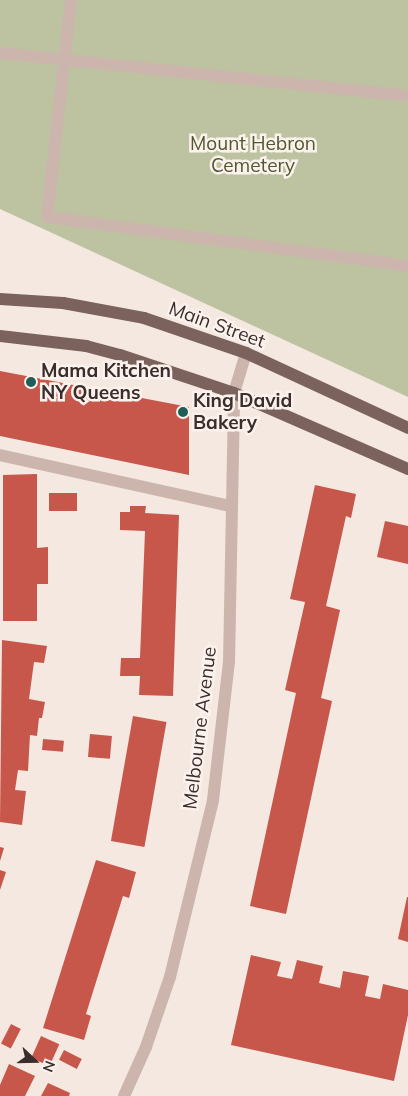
<!DOCTYPE html>
<style>
body{margin:0}
#map{position:relative;width:408px;height:1096px;overflow:hidden;background:#f4e8e0;font-family:Mulish,sans-serif}
div>[style]{position:absolute}
.green>*{inset:0;background:#bdc3a0}
.building>*{inset:0;background:#c7564b;transform-origin:0 0}
.minor>*{height:12px;margin:-6px;padding:0 6px;transform-origin:6px;border-radius:6px;background:#ccb5ac}
.major>*{height:12px;margin:-6px;padding:0 6px;transform-origin:6px;border-radius:6px;background:#7c625c}
.dots>*{width:14px;height:14px;translate:-50% -50%;box-sizing:border-box;border:2px solid #fbf2ed;border-radius:50%}
span{translate:-50% -50%;white-space:nowrap;text-align:center;line-height:1.15;-webkit-text-stroke:5px #fbf2ed;paint-order:stroke}
.park-label{font-size:19px;color:#50592e}
.street-label{font-size:19px;color:#3a2d2b}
.poi-label{font-size:19px;color:#3a2d2b;font-weight:700}
.left{translate:0 -50%;text-align:left}
.north{position:absolute;left:10px;top:1036px;width:50px;height:50px;-webkit-text-stroke:4px #fbf2ed;paint-order:stroke;rotate:111deg;font-size:14px;font-weight:700;line-height:20px;text-align:center;color:#3a2d2b}
.north::after{content:'';display:block;margin:auto;width:18px;height:22px;background:#3a2d2b;clip-path:polygon(50% 0,100% 100%,50% 72%,0 100%)}
</style>
<div id="map">
<div class="green">
<div style="clip-path:polygon(0 0,408px 0,408px 397px,0 209px)"></div>
</div>
<div class="building">
<div style="clip-path:polygon(0 371px,189px 407px,189px 475px,0 436px)"></div>
<div style="clip-path:polygon(37px 474px,37px 548px,48px 547px,48px 584px,37px 584px,37px 621px,3px 621px,3px 475px)"></div>
<div style="clip-path:polygon(315px 485px,356px 494px,351px 518px,346px 516px,326px 606px,340px 610px,321px 698px,332px 701px,286px 914px,250px 906px,296px 693px,285px 690px,305px 602px,290px 599px)"></div>
<div style="left:49px;top:493px;width:28px;height:18px"></div>
<div style="clip-path:polygon(130px 506px,146px 506px,145px 513px,179px 515px,173px 696px,139px 695px,140px 676px,120px 676px,121px 658px,140px 658px,145px 531px,120px 530px,120px 512px,130px 512px)"></div>
<div style="clip-path:polygon(385px 521px,408px 526px,408px 564px,377px 557px)"></div>
<div style="clip-path:polygon(2px 640px,47px 646px,44px 663px,34px 662px,29px 699px,45px 702px,42px 718px,39px 718px,37px 736px,30px 735px,28px 771px,18px 770px,15px 790px,26px 791px,22px 825px,0 822px)"></div>
<div style="left:133px;top:716px;width:34px;height:127px;rotate:10deg"></div>
<div style="left:90px;top:734px;width:22px;height:23px;rotate:5deg"></div>
<div style="left:43px;top:739px;width:21px;height:11px;rotate:5deg"></div>
<div style="clip-path:polygon(0 847px,4px 848px,0 861px)"></div>
<div style="clip-path:polygon(96px 860px,136px 872px,129px 898px,123px 896px,91px 998px,86px 1014px,91px 1016px,84px 1040px,43px 1028px)"></div>
<div style="clip-path:polygon(0 870px,6px 872px,0 890px)"></div>
<div style="clip-path:polygon(407px 897px,408px 897px,408px 942px,398px 939px)"></div>
<div style="clip-path:polygon(251px 955px,281px 962px,277px 976px,292px 979px,297px 960px,323px 966px,319px 983px,340px 988px,343px 971px,369px 976px,365px 996px,380px 999px,383px 984px,408px 990px,408px 1015px,394px 1081px,231px 1045px)"></div>
<div style="left:11px;top:1024px;width:11px;height:22px;rotate:27deg"></div>
<div style="left:41px;top:1036px;width:20px;height:24px;rotate:24deg"></div>
<div style="left:64px;top:1050px;width:20px;height:11px;rotate:27deg"></div>
<div style="clip-path:polygon(9px 1064px,35px 1076px,25px 1096px,0 1096px,0 1085px)"></div>
<div style="clip-path:polygon(48px 1083px,70px 1093px,69px 1096px,41px 1096px)"></div>
</div>
<div class="minor">
<div style="left:71px;top:0;width:218px;rotate:96.3deg"></div>
<div style="left:47px;top:217px;width:364px;rotate:7.7deg"></div>
<div style="left:0;top:53px;width:410px;rotate:6deg"></div>
<div style="left:0;top:455px;width:236px;rotate:12.5deg"></div>
<div style="left:124px;top:1096px;width:54px;rotate:-65.8deg"></div>
<div style="left:146px;top:1047px;width:74px;rotate:-71.1deg"></div>
<div style="left:170px;top:977px;width:182px;rotate:-76.3deg"></div>
<div style="left:213px;top:800px;width:139px;rotate:-83.4deg"></div>
<div style="left:229px;top:662px;width:269px;rotate:-88.9deg"></div>
<div style="left:234px;top:393px;width:42px;rotate:-73.3deg"></div>
</div>
<div class="major">
<div style="left:0;top:299px;width:63px;rotate:3.6deg"></div>
<div style="left:63px;top:303px;width:82px;rotate:10.5deg"></div>
<div style="left:144px;top:318px;width:108px;rotate:18.9deg"></div>
<div style="left:246px;top:353px;width:179px;rotate:24.8deg"></div>
<div style="left:0;top:336px;width:87px;rotate:6.6deg"></div>
<div style="left:86px;top:346px;width:35px;rotate:15deg"></div>
<div style="left:120px;top:355px;width:120px;rotate:18.4deg"></div>
<div style="left:234px;top:393px;width:190px;rotate:23.6deg"></div>
</div>
<div class="dots">
<div style="left:31px;top:382px;background:#1f5d57"></div>
<div style="left:183px;top:412px;background:#1f5d57"></div>
</div>
<div class="park-label">
<span style="left:253px;top:155px">Mount Hebron<br>Cemetery</span>
</div>
<div class="street-label">
<span style="left:217px;top:325px;rotate:20deg">Main Street</span>
<span style="left:200px;top:728px;rotate:-83deg">Melbourne Avenue</span>
</div>
<div class="poi-label">
<span class="left" style="left:41px;top:382px">Mama Kitchen<br>NY Queens</span>
<span class="left" style="left:193px;top:412px">King David<br>Bakery</span>
</div>
<div class="north">N</div>
</div>
